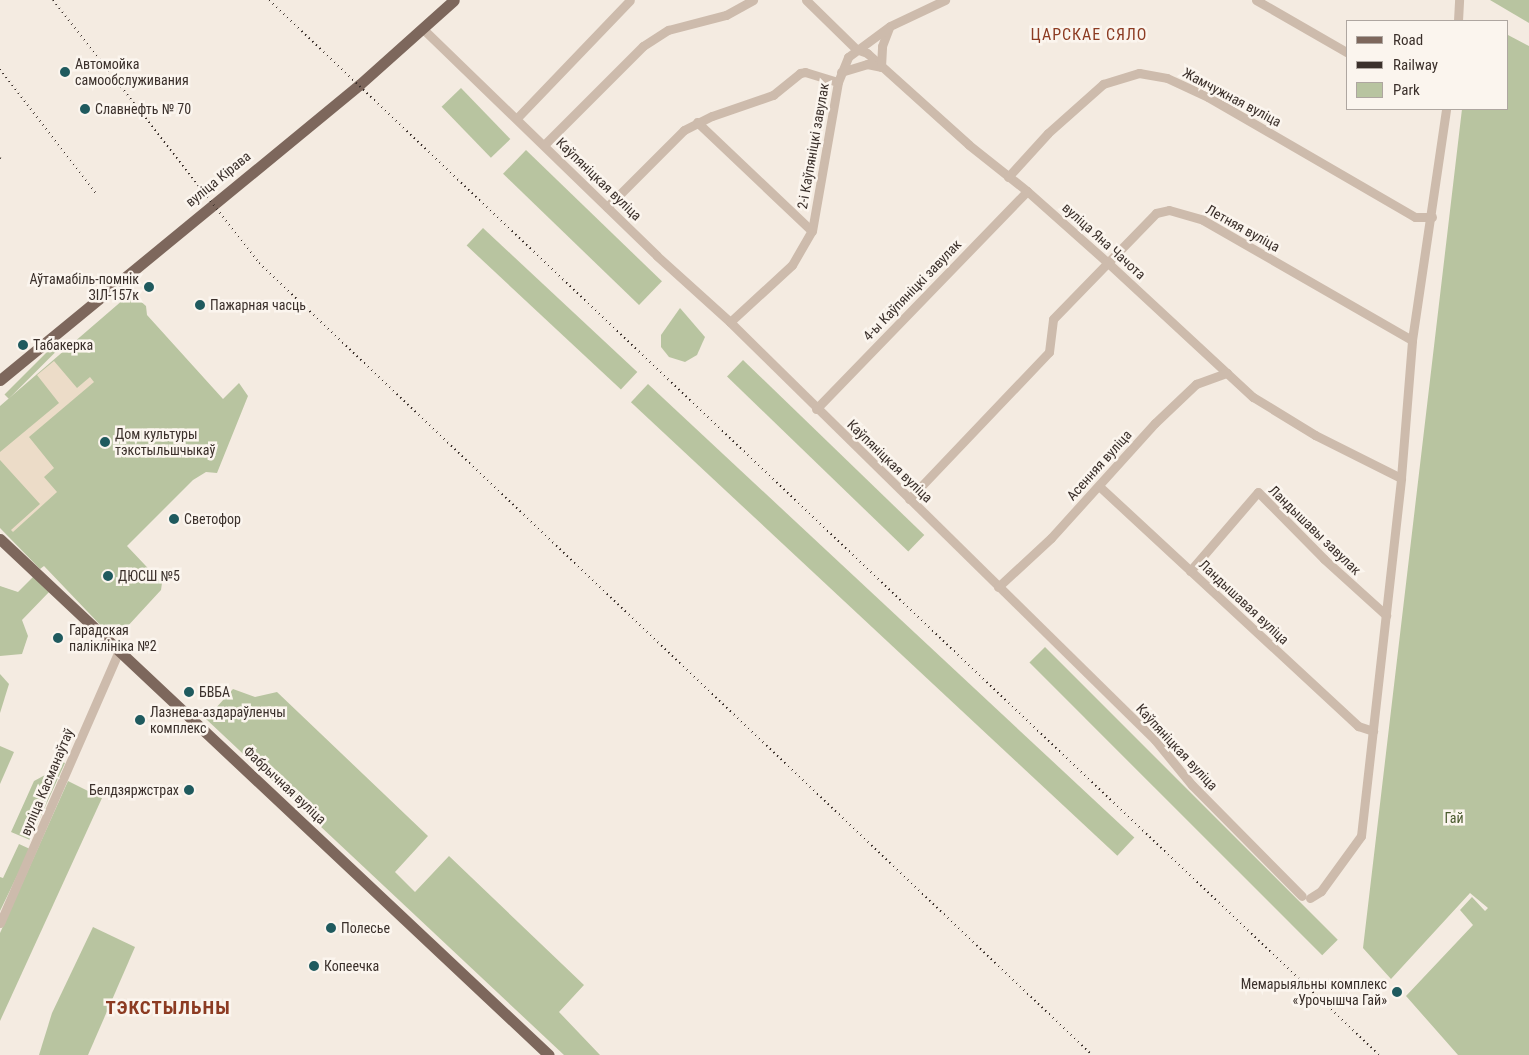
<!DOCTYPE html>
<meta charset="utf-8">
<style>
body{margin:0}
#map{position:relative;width:1529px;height:1055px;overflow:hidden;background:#f4ebe1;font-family:"Roboto Condensed",sans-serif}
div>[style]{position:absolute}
.green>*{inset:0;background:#b8c4a0;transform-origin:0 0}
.plaza>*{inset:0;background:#ecdcc8}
.minor>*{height:9px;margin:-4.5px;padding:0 4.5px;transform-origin:4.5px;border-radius:4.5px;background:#cdbbac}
.major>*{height:11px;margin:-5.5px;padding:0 5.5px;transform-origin:5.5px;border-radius:5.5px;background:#7d675c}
.rail>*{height:2px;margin-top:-1px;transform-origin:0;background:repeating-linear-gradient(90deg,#3b302b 0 1px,transparent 0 5px)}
.dots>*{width:14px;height:14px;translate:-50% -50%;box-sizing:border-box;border:2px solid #fbf5ee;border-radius:50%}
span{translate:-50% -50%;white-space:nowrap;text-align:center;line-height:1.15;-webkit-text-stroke:5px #fbf5ee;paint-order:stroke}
.poi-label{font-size:14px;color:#3b302b}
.left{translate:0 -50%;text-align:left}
.right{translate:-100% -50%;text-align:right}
.street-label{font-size:14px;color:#3b302b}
.park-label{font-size:14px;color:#4a5a2e}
.quarter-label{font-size:16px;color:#8c3b22;letter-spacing:1px}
.district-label{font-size:19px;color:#8c3b22;font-weight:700;letter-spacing:1px}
.legend{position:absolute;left:1346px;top:20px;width:162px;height:90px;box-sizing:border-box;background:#fbf5ee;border:1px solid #aea6a0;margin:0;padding:6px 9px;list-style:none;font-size:15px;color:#3b302b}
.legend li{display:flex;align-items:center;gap:10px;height:25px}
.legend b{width:25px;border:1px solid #aea6a0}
</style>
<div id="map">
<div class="green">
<div style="clip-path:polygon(1490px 0,1529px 0,1529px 23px)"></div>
<div style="clip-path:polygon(1508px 35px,1529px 46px,1529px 1055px,1458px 1055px,1406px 996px,1473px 925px,1460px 910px,1472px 897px,1485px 911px,1488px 908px,1470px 893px,1391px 979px,1363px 948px,1462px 109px,1508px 109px)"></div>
<div style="left:461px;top:88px;width:71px;height:27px;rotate:46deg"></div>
<div style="left:526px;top:150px;width:189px;height:33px;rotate:44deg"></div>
<div style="left:483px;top:228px;width:211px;height:24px;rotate:43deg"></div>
<div style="clip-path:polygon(131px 293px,146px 306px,147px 315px,223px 399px,239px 383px,248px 396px,217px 473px,206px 472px,193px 480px,127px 546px,162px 583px,161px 590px,126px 628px,107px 632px,44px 566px,40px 569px,0 528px,0 406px)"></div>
<div style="clip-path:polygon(680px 308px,705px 337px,697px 355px,685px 362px,669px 357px,661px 347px,661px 335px)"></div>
<div style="left:54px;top:345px;width:6px;height:70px;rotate:45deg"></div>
<div style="left:743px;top:360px;width:252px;height:23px;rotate:44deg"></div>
<div style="left:648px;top:384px;width:665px;height:25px;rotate:43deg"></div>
<div style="clip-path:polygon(34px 576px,50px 591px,22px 620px,28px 636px,22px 654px,0 656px,0 586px,18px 592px)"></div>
<div style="left:1045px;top:647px;width:414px;height:22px;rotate:45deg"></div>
<div style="clip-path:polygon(0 674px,9px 684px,0 713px)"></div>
<div style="clip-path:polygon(233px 689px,255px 697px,277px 692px,428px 836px,395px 872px,415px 892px,449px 856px,584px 985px,559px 1012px,600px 1055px,564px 1055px,206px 719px)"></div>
<div style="clip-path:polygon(0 746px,14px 752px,0 784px)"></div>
<div style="clip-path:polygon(55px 759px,65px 763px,30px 840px,11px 832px,34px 781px,47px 774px)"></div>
<div style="clip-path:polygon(68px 781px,102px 798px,0 1021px,0 933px)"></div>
<div style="clip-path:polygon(19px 844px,30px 849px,0 911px,0 877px,3px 878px)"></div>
<div style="clip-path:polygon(93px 927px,135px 947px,88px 1055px,39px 1055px,52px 1013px)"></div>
</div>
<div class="plaza">
<div style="clip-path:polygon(54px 361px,77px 388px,90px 377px,94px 382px,29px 437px,54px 468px,44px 477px,57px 492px,13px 532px,11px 530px,40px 504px,0 460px,0 452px,59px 403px,37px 375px)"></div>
</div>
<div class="minor">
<div style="left:806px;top:0;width:70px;rotate:44.4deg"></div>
<div style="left:856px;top:49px;width:12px;rotate:20deg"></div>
<div style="left:867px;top:53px;width:137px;rotate:42deg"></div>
<div style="left:969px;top:145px;width:74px;rotate:38.4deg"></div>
<div style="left:1027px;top:191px;width:107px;rotate:41.6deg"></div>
<div style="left:1107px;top:262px;width:199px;rotate:42.8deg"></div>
<div style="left:1253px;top:397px;width:73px;rotate:31.5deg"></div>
<div style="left:1315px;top:435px;width:96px;rotate:26.6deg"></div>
<div style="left:1256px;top:0;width:106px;rotate:29.9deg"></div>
<div style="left:1458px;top:21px;width:21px;rotate:-87deg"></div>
<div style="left:422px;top:28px;width:327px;rotate:44.1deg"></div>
<div style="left:657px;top:256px;width:98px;rotate:42.1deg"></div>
<div style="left:730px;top:322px;width:596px;rotate:44.52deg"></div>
<div style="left:1155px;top:740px;width:58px;rotate:50.6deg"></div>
<div style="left:1192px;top:785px;width:156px;rotate:45.3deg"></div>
<div style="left:841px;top:72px;width:27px;rotate:-17deg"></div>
<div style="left:867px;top:64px;width:14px;rotate:12deg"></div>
<div style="left:881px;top:67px;width:21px;rotate:-87deg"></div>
<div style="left:882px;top:46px;width:19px;rotate:-69deg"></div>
<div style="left:517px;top:118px;width:163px;rotate:-46.2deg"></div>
<div style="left:697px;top:122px;width:158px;rotate:43.5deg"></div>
<div style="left:544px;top:145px;width:140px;rotate:-45deg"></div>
<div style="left:643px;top:46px;width:30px;rotate:-33deg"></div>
<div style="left:668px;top:30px;width:60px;rotate:-14.5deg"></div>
<div style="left:726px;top:15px;width:31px;rotate:-29deg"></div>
<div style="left:1008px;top:177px;width:59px;rotate:-47.7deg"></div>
<div style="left:1048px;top:133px;width:74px;rotate:-41.7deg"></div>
<div style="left:1103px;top:84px;width:38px;rotate:-17deg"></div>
<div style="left:1139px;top:73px;width:28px;rotate:10deg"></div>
<div style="left:1167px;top:78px;width:45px;rotate:24.9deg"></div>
<div style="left:1208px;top:97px;width:239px;rotate:30.1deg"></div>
<div style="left:1415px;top:217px;width:17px"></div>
<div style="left:607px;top:207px;width:109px;rotate:-45deg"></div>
<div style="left:684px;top:130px;width:31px;rotate:-27deg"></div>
<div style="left:712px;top:116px;width:65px;rotate:-19deg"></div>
<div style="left:773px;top:95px;width:35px;rotate:-39deg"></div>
<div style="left:800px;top:73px;width:5px;rotate:-11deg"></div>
<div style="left:805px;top:72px;width:34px;rotate:17deg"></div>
<div style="left:730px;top:322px;width:84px;rotate:-42.6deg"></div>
<div style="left:792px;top:265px;width:39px;rotate:-60deg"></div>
<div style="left:812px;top:231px;width:151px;rotate:-80.1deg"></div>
<div style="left:838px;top:82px;width:27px;rotate:-68deg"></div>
<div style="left:848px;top:57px;width:52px;rotate:-36.4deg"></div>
<div style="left:890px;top:26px;width:61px;rotate:-25.3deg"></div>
<div style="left:816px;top:409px;width:303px;rotate:-45.9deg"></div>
<div style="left:1100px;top:487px;width:352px;rotate:42.8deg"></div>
<div style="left:1358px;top:726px;width:16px;rotate:18deg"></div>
<div style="left:909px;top:499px;width:203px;rotate:-46.4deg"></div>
<div style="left:1049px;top:352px;width:33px;rotate:-83deg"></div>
<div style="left:1053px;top:319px;width:148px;rotate:-45.8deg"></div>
<div style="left:1156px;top:213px;width:13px;rotate:-13deg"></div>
<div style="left:1169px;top:210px;width:35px;rotate:16deg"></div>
<div style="left:1203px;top:220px;width:241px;rotate:29.9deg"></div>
<div style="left:1190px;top:571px;width:104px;rotate:-49.3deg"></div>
<div style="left:1258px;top:492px;width:94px;rotate:45.4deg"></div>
<div style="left:1324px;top:559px;width:84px;rotate:42.1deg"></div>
<div style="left:998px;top:587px;width:72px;rotate:-42.8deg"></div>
<div style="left:1051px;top:538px;width:155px;rotate:-47.9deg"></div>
<div style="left:1155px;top:423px;width:57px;rotate:-43.6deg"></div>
<div style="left:1196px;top:384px;width:33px;rotate:-20deg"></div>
<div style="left:1310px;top:898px;width:13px;rotate:-32deg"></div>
<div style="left:1321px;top:891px;width:68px;rotate:-54deg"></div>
<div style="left:1361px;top:836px;width:360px;rotate:-83.6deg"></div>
<div style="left:1401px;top:478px;width:138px;rotate:-85.4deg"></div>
<div style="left:1412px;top:340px;width:233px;rotate:-81.6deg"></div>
<div style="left:0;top:923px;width:297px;rotate:-66.4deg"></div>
</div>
<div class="major">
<div style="left:0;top:380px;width:465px;rotate:-39.4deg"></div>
<div style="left:359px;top:85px;width:127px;rotate:-41.8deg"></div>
<div style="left:0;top:539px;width:753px;rotate:43.23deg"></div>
</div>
<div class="rail">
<div style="left:53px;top:0;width:334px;rotate:51.9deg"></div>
<div style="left:259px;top:263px;width:1149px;rotate:43.55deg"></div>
<div style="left:269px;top:0;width:1531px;rotate:43.54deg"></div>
<div style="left:0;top:69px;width:159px;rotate:52.4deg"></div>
<div style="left:0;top:158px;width:1px;rotate:45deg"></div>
</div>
<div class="dots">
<div style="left:65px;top:72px;background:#1f5a5e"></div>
<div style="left:85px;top:109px;background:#1f5a5e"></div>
<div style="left:149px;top:287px;background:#1f5a5e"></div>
<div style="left:200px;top:305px;background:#1f5a5e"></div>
<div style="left:23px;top:345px;background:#1f5a5e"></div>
<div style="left:105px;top:442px;background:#1f5a5e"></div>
<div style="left:174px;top:519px;background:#1f5a5e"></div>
<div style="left:108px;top:576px;background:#1f5a5e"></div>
<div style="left:58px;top:638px;background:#1f5a5e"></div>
<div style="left:189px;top:692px;background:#1f5a5e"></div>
<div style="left:140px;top:720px;background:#1f5a5e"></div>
<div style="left:189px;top:790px;background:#1f5a5e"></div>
<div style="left:331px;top:928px;background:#1f5a5e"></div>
<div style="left:314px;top:966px;background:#1f5a5e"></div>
<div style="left:1397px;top:992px;background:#1f5a5e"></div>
</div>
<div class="poi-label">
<span class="left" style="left:75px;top:72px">Автомойка<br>самообслуживания</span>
<span class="left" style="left:95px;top:109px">Славнефть № 70</span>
<span class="right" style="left:139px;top:287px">Аўтамабіль-помнік<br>ЗІЛ-157к</span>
<span class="left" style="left:210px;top:305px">Пажарная часць</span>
<span class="left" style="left:33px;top:345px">Табакерка</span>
<span class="left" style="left:115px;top:442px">Дом культуры<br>тэкстыльшчыкаў</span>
<span class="left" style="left:184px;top:519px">Светофор</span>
<span class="left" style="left:118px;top:576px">ДЮСШ №5</span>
<span class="left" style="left:69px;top:638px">Гарадская<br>паліклініка №2</span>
<span class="left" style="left:199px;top:692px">БВБА</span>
<span class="left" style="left:150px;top:720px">Лазнева-аздараўленчы<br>комплекс</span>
<span class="right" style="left:179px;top:790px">Белдзяржстрах</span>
<span class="left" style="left:341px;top:928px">Полесье</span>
<span class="left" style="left:324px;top:966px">Копеечка</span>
<span class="right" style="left:1387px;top:992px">Мемарыяльны комплекс<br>«Урочышча Гай»</span>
</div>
<div class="street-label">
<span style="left:1232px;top:97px;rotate:28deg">Жамчужная вуліца</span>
<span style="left:813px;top:146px;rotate:-80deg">2-і Каўпяніцкі завулак</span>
<span style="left:218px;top:179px;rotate:-39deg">вуліца Кірава</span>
<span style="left:599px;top:179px;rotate:44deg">Каўпяніцкая вуліца</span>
<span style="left:1243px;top:228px;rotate:29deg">Летняя вуліца</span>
<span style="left:1104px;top:241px;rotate:42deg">вуліца Яна Чачота</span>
<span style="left:912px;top:290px;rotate:-46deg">4-ы Каўпяніцкі завулак</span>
<span style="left:890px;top:461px;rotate:44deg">Каўпяніцкая вуліца</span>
<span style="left:1099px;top:465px;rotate:-48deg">Асенняя вуліца</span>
<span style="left:1315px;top:530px;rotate:44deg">Ландышавы завулак</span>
<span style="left:1244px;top:602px;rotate:43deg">Ландышавая вуліца</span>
<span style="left:1177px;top:747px;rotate:47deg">Каўпяніцкая вуліца</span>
<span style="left:47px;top:782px;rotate:-67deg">вуліца Касманаўтаў</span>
<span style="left:285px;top:785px;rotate:43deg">Фабрычная вуліца</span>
</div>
<div class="park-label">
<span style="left:1454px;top:818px">Гай</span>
</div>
<div class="quarter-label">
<span style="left:1089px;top:35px">ЦАРСКАЕ СЯЛО</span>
</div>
<div class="district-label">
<span style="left:168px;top:1008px">ТЭКСТЫЛЬНЫ</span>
</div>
<ul class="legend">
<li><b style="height:6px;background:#7d675c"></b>Road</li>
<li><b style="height:6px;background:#3b302b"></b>Railway</li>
<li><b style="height:14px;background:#b8c4a0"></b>Park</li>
</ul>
</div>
